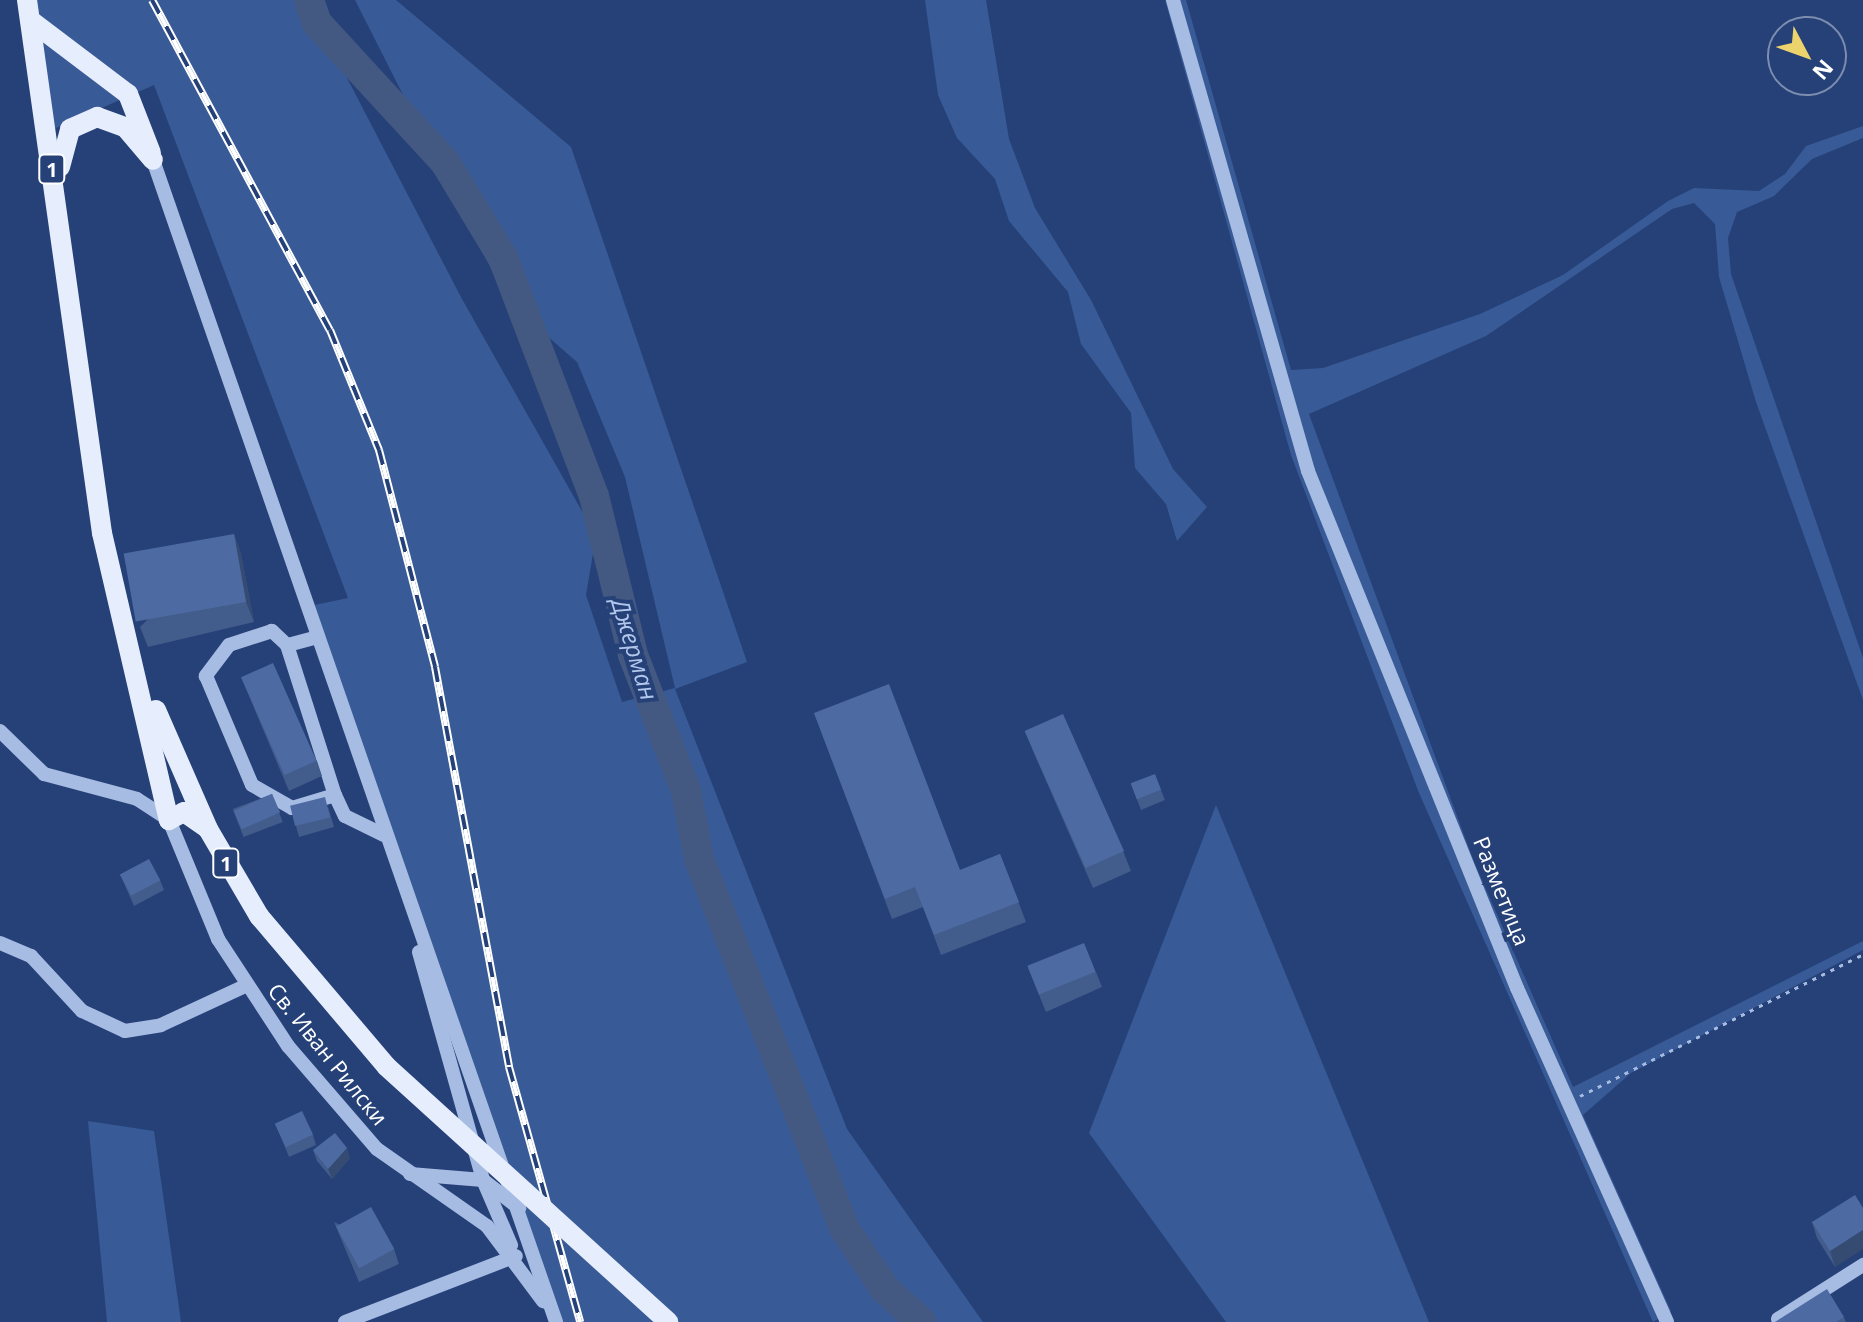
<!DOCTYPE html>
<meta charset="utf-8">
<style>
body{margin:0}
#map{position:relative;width:1863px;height:1322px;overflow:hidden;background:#254178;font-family:"Open Sans",sans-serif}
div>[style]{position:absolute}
.green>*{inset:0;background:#385a96}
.river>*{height:30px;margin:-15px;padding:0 15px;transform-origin:15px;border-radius:15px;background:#445982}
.path>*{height:3px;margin-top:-1.5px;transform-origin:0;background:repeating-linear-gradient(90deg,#a7bce3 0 4px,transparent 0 10px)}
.minor>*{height:14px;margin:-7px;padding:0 7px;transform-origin:7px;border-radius:7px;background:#a7bce3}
.major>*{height:20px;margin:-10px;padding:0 10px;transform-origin:10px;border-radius:10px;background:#e6edfc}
.rail>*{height:8px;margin-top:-4px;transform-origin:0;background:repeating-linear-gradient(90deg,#254178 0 15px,#fff 0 30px);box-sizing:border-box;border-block:2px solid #fff}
.major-bridge>*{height:20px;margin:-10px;padding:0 10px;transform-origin:10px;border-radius:10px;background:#e6edfc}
.wall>*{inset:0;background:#425c8b;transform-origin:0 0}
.shaded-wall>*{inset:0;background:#364b71}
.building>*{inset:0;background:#4d6ba2;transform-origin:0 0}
span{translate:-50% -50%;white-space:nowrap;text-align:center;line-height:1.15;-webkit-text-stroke:8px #254178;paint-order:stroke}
.shield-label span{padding:2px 6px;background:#254178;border:2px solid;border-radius:6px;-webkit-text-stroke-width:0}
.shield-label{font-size:20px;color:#fff;font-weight:700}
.street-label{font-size:22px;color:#fff}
.water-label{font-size:24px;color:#b2c7eb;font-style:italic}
.north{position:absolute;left:1767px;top:16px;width:80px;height:80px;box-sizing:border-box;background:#254178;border:2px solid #7c8dae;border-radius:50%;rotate:131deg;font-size:22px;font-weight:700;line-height:32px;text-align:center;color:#fff}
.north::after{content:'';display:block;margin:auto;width:28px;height:36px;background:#edd36c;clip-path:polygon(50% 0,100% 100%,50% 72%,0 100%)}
</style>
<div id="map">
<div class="green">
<div style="clip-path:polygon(30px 0,316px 0,347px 78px,462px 299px,596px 536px,586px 595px,622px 702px,675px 688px,625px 477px,577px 362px,508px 302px,355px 0,396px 0,571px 147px,747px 662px,675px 689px,847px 1129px,983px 1322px,556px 1322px,305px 607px,348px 598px,154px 85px,47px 132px)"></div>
<div style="clip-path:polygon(925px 0,986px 0,1009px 139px,1035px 208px,1091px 300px,1173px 469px,1207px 507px,1177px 541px,1166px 504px,1135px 468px,1131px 413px,1081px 344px,1068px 292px,1009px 221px,995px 179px,957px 138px,938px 95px)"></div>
<div style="clip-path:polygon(1165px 0,1186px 0,1291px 370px,1323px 368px,1480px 314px,1563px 275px,1668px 201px,1694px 188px,1759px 191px,1785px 174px,1806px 146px,1863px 126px,1863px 138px,1812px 159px,1774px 196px,1737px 212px,1728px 238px,1731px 274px,1863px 658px,1863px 700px,1756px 402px,1719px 277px,1715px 224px,1694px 203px,1672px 209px,1486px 336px,1309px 414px,1474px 862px,1573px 1087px,1863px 941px,1863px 950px,1631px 1073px,1583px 1115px,1671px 1311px,1653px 1322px,1419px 793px,1291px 455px)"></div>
<div style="clip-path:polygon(1216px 805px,1429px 1322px,1226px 1322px,1089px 1133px)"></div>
<div style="clip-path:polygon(88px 1121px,154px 1131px,181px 1322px,107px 1322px)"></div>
</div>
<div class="river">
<div style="left:309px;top:0;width:24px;rotate:71deg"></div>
<div style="left:317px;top:23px;width:189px;rotate:47.4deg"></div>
<div style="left:445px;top:162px;width:112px;rotate:58.9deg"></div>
<div style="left:503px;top:258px;width:255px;rotate:69.1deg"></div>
<div style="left:594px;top:496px;width:164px;rotate:76.2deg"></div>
<div style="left:633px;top:655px;width:146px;rotate:68.7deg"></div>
<div style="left:686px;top:791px;width:69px;rotate:79.2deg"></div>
<div style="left:699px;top:859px;width:396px;rotate:68.5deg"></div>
<div style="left:844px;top:1228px;width:73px;rotate:56.1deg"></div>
<div style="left:885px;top:1289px;width:49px;rotate:42.5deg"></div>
</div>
<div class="path">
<div style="left:1580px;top:1096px;width:317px;rotate:-26.6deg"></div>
</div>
<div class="minor">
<div style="left:1173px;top:0;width:490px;rotate:74deg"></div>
<div style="left:1308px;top:471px;width:558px;rotate:67.99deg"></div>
<div style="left:1517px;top:988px;width:366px;rotate:65.8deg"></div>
<div style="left:153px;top:160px;width:1230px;rotate:70.87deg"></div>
<div style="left:314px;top:638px;width:28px;rotate:165deg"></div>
<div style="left:287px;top:645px;width:157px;rotate:72.3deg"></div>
<div style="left:335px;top:795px;width:23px;rotate:65deg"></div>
<div style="left:345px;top:816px;width:43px;rotate:26deg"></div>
<div style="left:287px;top:645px;width:21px;rotate:-137deg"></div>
<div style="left:272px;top:631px;width:45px;rotate:162deg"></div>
<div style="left:229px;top:645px;width:39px;rotate:127deg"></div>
<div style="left:206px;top:676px;width:118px;rotate:67.1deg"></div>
<div style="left:252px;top:785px;width:46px;rotate:29.9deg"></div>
<div style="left:292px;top:808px;width:45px;rotate:-16.8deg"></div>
<div style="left:0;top:731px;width:62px;rotate:44.3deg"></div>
<div style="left:44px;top:774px;width:96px;rotate:15deg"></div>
<div style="left:137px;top:799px;width:38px;rotate:33deg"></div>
<div style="left:169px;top:820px;width:129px;rotate:67.6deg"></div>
<div style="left:218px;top:939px;width:128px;rotate:56.8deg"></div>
<div style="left:288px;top:1046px;width:136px;rotate:49.2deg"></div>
<div style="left:377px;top:1149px;width:134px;rotate:35deg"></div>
<div style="left:487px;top:1226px;width:94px;rotate:53.3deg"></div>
<div style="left:0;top:943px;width:34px;rotate:23deg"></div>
<div style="left:31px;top:956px;width:75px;rotate:47.2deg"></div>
<div style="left:82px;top:1011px;width:47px;rotate:24.9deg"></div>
<div style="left:125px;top:1031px;width:36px;rotate:-9deg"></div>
<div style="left:161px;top:1025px;width:93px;rotate:-24.9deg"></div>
<div style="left:419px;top:952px;width:237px;rotate:74.3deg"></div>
<div style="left:483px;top:1180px;width:71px;rotate:66.7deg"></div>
<div style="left:410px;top:1174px;width:73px;rotate:4.7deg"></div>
<div style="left:483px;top:1180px;width:46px;rotate:37.9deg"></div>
<div style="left:1778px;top:1319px;width:101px;rotate:-32.4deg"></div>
<div style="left:345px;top:1322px;width:183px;rotate:-21.1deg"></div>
</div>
<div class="major">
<div style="left:27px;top:0;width:538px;rotate:81.99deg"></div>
<div style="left:102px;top:533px;width:295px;rotate:76.9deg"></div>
<div style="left:169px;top:820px;width:17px;rotate:-28deg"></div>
<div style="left:184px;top:812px;width:29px;rotate:35deg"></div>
<div style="left:30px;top:20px;width:123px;rotate:37.1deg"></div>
<div style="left:128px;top:94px;width:63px;rotate:68.7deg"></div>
<div style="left:60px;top:167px;width:39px;rotate:-75deg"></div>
<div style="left:70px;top:129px;width:30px;rotate:-24deg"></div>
<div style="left:97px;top:117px;width:30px;rotate:20deg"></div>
<div style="left:125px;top:127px;width:43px;rotate:49.7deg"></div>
<div style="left:156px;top:710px;width:130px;rotate:66.4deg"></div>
<div style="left:208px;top:829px;width:101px;rotate:59.6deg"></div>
<div style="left:259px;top:916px;width:197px;rotate:49.7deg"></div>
</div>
<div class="rail">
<div style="left:152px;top:0;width:375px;rotate:61.7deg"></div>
<div style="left:330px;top:330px;width:130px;rotate:67.8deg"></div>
<div style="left:379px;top:450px;width:224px;rotate:75.5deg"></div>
<div style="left:435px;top:667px;width:407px;rotate:79.5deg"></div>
<div style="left:509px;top:1067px;width:265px;rotate:74.4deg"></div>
</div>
<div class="major-bridge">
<div style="left:386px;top:1066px;width:381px;rotate:42.2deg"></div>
</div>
<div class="wall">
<div style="clip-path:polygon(234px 534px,241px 554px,254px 622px,148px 647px,140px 627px)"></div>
<div style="clip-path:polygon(241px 677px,317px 761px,322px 776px,289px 791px)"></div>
<div style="clip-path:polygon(814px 713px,960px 870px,1000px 854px,1026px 922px,941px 955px,923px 907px,892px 919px)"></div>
<div style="clip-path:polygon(1025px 731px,1123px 851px,1131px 871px,1093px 888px,1033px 751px)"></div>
<div style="clip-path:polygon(1131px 784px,1161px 790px,1165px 800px,1141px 810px)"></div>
<div style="left:272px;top:794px;width:30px;height:42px;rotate:69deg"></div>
<div style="clip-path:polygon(328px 807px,334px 827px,299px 837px,296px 826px)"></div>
<div style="clip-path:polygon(120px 874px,160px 880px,164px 890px,134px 906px)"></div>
<div style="clip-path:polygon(1028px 968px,1096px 972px,1102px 987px,1046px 1012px)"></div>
<div style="clip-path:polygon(275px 1123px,313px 1135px,316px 1145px,289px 1157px)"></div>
<div style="clip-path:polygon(313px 1150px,350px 1158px,332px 1179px,317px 1161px)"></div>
<div style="clip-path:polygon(1863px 1208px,1835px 1267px,1817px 1238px,1812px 1222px)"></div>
<div style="clip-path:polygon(334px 1222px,394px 1249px,399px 1264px,359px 1282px)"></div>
<div style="clip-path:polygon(1844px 1317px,1846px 1322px,1774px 1322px)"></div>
</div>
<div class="shaded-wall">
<div style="clip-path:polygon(234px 534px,241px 554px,254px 622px,246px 602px)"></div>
<div style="clip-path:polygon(347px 1148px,350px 1158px,332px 1179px,328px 1169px)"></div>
<div style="clip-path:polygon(1863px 1230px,1863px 1249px,1835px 1267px,1830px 1251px)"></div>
</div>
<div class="building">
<div style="left:234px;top:534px;width:69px;height:112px;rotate:80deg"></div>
<div style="left:273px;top:663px;width:107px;height:35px;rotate:66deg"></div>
<div style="clip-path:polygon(889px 684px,960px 870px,1000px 854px,1019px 902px,934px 935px,915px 887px,885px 899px,814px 713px)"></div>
<div style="left:1063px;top:714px;width:150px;height:42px;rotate:66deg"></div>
<div style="left:1155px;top:774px;width:17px;height:26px;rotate:69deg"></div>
<div style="left:272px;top:794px;width:20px;height:42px;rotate:66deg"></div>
<div style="left:325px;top:797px;width:21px;height:36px;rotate:76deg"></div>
<div style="left:149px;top:859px;width:24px;height:33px;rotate:62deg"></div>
<div style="left:1084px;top:943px;width:31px;height:61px;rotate:68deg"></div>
<div style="left:302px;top:1111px;width:26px;height:30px;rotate:65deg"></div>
<div style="clip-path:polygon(335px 1133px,347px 1148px,328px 1169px,313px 1150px)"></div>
<div style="clip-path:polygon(1855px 1195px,1863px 1208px,1863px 1230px,1830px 1251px,1812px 1222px)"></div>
<div style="left:371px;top:1207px;width:48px;height:40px;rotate:61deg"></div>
<div style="clip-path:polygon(1827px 1289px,1844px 1317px,1836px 1322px,1775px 1322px)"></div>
</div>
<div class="shield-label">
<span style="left:52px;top:169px">1</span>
<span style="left:226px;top:863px">1</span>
</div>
<div class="street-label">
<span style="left:1502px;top:891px;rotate:68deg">Разметица</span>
<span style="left:328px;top:1054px;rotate:51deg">Св. Иван Рилски</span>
</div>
<div class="water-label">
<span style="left:635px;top:649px;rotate:73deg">Джерман</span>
</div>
<div class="north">N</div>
</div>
